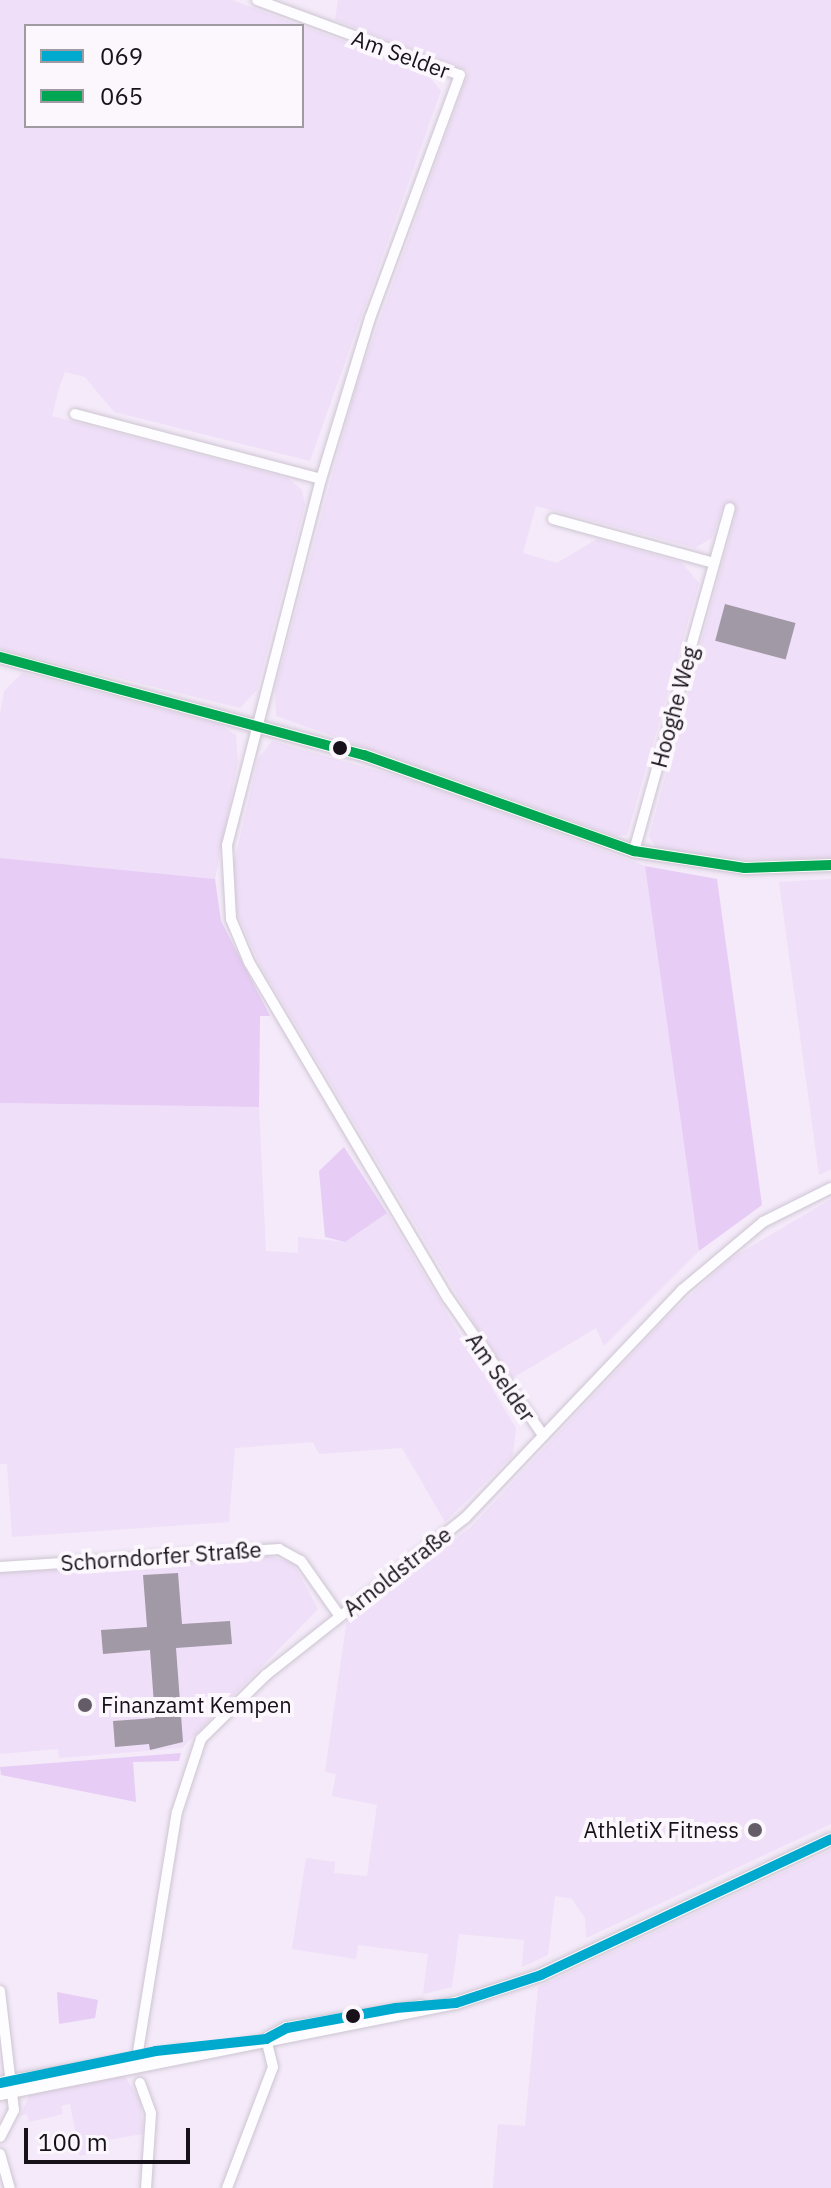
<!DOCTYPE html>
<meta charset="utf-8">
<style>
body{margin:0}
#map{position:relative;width:831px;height:2188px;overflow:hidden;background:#f4eaf9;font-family:"IBM Plex Sans",sans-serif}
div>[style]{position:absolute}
.built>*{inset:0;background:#efdff8}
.green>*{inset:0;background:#e7ccf5}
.building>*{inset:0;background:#a199a5;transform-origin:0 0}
.roads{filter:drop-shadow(0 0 2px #cdc5d1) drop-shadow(0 0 2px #cdc5d1)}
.minor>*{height:10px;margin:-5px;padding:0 5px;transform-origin:5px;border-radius:5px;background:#fdfcfe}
.tertiary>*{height:12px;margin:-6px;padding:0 6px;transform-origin:6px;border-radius:6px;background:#fdfcfe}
.bus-1>*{height:10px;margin:-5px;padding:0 5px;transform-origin:5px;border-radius:5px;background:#00a9ce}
.bus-2>*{height:10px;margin:-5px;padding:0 5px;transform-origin:5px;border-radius:5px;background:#00a651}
.dots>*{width:22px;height:22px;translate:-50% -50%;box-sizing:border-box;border:4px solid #fbf7fc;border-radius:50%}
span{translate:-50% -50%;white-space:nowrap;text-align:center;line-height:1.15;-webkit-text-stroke:8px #fbf7fc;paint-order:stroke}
.street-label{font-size:22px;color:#17111a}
.poi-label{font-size:22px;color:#17111a}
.left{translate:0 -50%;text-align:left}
.right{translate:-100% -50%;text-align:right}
.legend{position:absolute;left:24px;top:24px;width:280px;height:104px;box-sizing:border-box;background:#fbf7fc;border:2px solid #a09ba2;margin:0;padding:10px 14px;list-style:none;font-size:24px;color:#17111a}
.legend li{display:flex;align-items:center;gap:16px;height:40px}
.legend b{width:40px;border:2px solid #a09ba2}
.scale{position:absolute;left:24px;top:2128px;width:166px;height:36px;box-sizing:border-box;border:4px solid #17111a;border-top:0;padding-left:10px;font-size:24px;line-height:28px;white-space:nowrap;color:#17111a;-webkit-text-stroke:6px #fbf7fc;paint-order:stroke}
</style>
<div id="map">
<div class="built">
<div style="clip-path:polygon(0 0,232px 0,301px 26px,26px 26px,26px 126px,302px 126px,302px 26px,425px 71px,441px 91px,310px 461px,114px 412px,85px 377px,65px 372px,59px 388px,52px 416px,288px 478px,302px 490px,305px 505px,257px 690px,240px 708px,0 649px)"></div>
<div style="clip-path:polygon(338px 0,831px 0,831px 858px,726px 859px,656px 847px,649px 837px,736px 513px,722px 509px,712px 538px,695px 548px,536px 506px,523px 553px,557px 563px,597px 539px,681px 562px,699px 583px,627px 835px,616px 836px,276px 716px,275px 689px,357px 383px,469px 71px,335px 20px)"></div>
<div style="clip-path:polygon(22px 673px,219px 724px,236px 735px,238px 762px,215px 879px,0 858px,0 715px,4px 691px)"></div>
<div style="clip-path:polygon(272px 741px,421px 783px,645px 866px,699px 1251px,604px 1346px,596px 1328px,513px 1378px,483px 1338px,260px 965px,237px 913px,233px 867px,258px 759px)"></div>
<div style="clip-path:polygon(831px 879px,831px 1169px,819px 1175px,779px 882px)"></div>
<div style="clip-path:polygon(0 1103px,259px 1107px,266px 1251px,298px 1253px,298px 1237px,345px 1242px,387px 1213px,516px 1428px,513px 1455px,445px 1522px,402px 1448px,319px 1454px,313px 1442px,235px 1448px,229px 1522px,12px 1537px,7px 1464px,0 1464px)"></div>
<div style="clip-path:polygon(831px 1199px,831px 1824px,586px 1938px,585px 1918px,572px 1899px,555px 1896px,548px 1955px,522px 1967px,524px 1940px,459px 1934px,452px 1987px,423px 1994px,428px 1954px,358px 1945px,356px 1959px,292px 1949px,306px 1858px,335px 1862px,334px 1873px,367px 1876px,377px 1805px,332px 1796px,336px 1774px,325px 1772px,347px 1619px,471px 1527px,665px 1319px,730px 1259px)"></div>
<div style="clip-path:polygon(265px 1555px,293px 1563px,318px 1609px,182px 1748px,59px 1758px,58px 1749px,0 1754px,0 1573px)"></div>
<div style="clip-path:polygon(831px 1850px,831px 2188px,493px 2188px,498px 2124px,525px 2126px,538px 1987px)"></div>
<div style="clip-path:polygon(122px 2073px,141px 2101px,143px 2134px,108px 2140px,108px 2150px,80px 2156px,70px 2104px,61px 2106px,63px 2114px,29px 2122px,27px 2114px,20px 2116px,30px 2094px)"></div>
</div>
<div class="green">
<div style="clip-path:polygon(0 858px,215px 879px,221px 921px,270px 1016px,260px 1016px,259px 1107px,0 1103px)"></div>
<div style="clip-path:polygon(645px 866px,717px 879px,762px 1205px,699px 1251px)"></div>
<div style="clip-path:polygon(344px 1147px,387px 1213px,345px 1242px,325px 1237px,319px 1171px)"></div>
<div style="clip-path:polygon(181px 1753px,179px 1761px,133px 1762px,136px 1802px,1px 1775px,0 1767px)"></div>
<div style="clip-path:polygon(57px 1992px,98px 2000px,95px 2018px,59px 2024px)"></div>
</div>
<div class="building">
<div style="left:725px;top:604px;width:73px;height:38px;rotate:15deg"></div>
<div style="clip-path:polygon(178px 1573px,182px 1624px,230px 1621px,232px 1644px,176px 1648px,183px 1742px,150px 1750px,149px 1744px,115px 1747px,113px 1721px,155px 1718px,150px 1650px,103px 1654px,101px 1630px,147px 1627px,143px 1575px)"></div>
</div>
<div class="roads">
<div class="minor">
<div style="left:257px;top:0;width:216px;rotate:20.3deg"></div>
<div style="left:460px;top:75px;width:259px;rotate:110.3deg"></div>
<div style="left:370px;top:318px;width:168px;rotate:106.9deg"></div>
<div style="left:321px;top:479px;width:378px;rotate:104.4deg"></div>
<div style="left:227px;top:845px;width:74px;rotate:86.9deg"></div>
<div style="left:231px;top:919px;width:47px;rotate:67.3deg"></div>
<div style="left:249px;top:962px;width:391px;rotate:59.4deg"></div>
<div style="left:448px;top:1298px;width:167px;rotate:55.3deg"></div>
<div style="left:75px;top:414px;width:254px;rotate:14.8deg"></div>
<div style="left:553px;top:519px;width:167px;rotate:15.3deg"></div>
<div style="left:634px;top:851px;width:356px;rotate:-74.4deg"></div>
<div style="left:0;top:1567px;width:280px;rotate:-3.7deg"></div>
<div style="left:279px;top:1549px;width:25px;rotate:29deg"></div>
<div style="left:301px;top:1561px;width:66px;rotate:54.9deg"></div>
<div style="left:0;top:1991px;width:120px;rotate:83.3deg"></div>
<div style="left:14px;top:2110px;width:30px;rotate:117deg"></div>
<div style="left:136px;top:2064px;width:255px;rotate:-80.8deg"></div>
<div style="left:177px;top:1812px;width:77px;rotate:-71.8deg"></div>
<div style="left:201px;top:1739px;width:91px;rotate:-44.6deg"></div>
<div style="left:266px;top:1675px;width:253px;rotate:-38.3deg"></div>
<div style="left:465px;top:1518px;width:315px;rotate:-46.4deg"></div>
<div style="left:682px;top:1290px;width:106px;rotate:-40deg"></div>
<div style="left:763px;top:1222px;width:76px;rotate:-26.6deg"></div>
<div style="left:140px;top:2083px;width:32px;rotate:70deg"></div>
<div style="left:151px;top:2113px;width:75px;rotate:93.8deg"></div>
<div style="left:0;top:2154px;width:35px;rotate:74deg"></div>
<div style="left:227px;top:2188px;width:129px;rotate:-69.2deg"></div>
<div style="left:273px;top:2067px;width:29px;rotate:-104deg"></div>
</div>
<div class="tertiary">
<div style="left:0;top:657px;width:377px;rotate:15.1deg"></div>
<div style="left:364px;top:755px;width:287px;rotate:19.6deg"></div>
<div style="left:634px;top:851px;width:112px;rotate:8.7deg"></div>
<div style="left:745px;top:868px;width:86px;rotate:-2deg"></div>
<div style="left:268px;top:2038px;width:21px;rotate:-28deg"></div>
<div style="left:287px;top:2028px;width:136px;rotate:-9.3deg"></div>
<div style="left:0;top:2083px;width:186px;rotate:-9.9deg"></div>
<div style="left:0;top:2094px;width:465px;rotate:-11.3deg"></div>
<div style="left:456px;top:2003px;width:89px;rotate:-18.2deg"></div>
<div style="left:541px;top:1975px;width:320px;rotate:-25.1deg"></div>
</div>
</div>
<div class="bus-1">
<div style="left:0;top:2083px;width:159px;rotate:-11.6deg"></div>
<div style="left:156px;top:2051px;width:111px;rotate:-6.2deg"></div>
<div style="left:266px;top:2039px;width:24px;rotate:-28deg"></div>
<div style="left:287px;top:2028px;width:111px;rotate:-10.4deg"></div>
<div style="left:396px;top:2008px;width:60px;rotate:-4.8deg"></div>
<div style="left:456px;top:2003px;width:89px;rotate:-18.2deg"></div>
<div style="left:541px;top:1975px;width:320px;rotate:-25.1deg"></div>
</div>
<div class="bus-2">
<div style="left:0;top:657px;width:377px;rotate:15.1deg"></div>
<div style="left:364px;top:755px;width:287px;rotate:19.6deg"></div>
<div style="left:634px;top:851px;width:112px;rotate:8.7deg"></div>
<div style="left:745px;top:868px;width:86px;rotate:-2deg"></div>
</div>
<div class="dots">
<div style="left:340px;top:748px;background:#17111a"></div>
<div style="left:85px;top:1705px;background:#645d68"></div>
<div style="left:755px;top:1830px;background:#645d68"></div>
<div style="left:353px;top:2016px;background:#17111a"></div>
</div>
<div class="street-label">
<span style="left:401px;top:54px;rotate:20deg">Am Selder</span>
<span style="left:674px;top:707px;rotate:-75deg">Hooghe Weg</span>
<span style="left:501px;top:1377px;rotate:55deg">Am Selder</span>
<span style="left:161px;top:1556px;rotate:-4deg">Schorndorfer Straße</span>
<span style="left:397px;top:1571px;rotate:-38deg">Arnoldstraße</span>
</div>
<div class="poi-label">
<span class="left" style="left:101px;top:1705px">Finanzamt Kempen</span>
<span class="right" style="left:739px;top:1830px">AthletiX Fitness</span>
</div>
<ul class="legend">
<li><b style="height:10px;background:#00a9ce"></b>069</li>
<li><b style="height:10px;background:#00a651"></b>065</li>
</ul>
<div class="scale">100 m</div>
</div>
